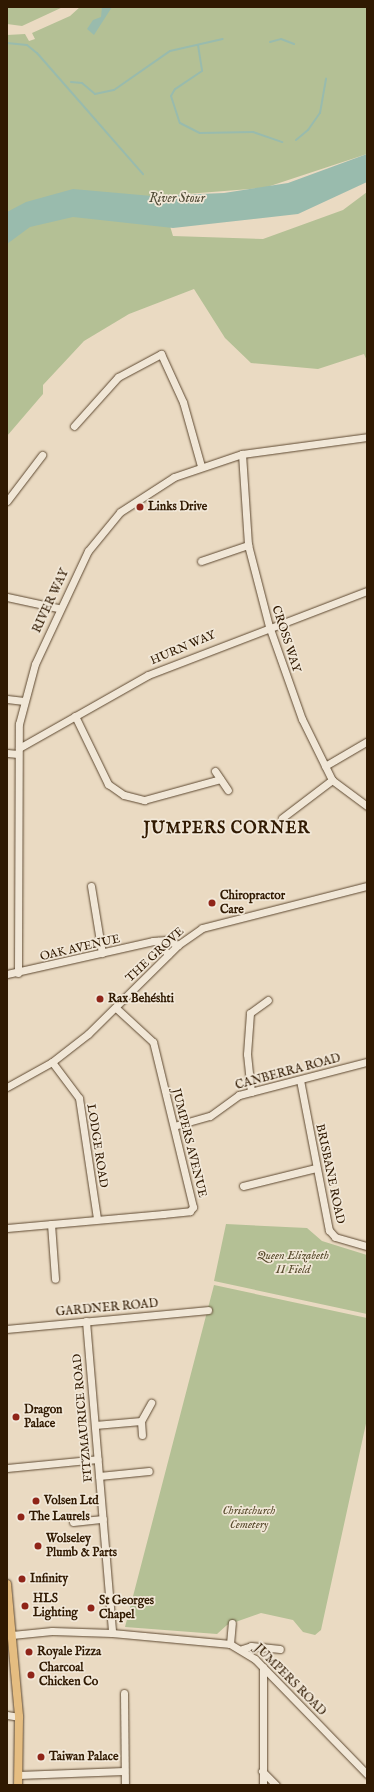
<!DOCTYPE html>
<meta charset="utf-8">
<style>
body{margin:0}
#map{position:relative;width:374px;height:1792px;overflow:hidden;background:#eadac2;font-family:"IM FELL English",serif}
div>[style]{position:absolute}
.green>*{inset:0;background:#b4c095}
.water>*{inset:0;background:#99bbad}
.stream>*{height:2px;margin:-1px;padding:0 1px;transform-origin:1px;border-radius:1px;background:#99bbad}
.roads{filter:drop-shadow(0 0 1px #5e4931) drop-shadow(0 0 1px #5e4931)}
.minor>*{height:7px;margin:-3.5px;padding:0 3.5px;transform-origin:3.5px;border-radius:3.5px;background:#f1e7d7}
.major>*{height:8px;margin:-4px;padding:0 4px;transform-origin:4px;border-radius:4px;background:#e5bd81}
.dots>*{width:11px;height:11px;translate:-50% -50%;box-sizing:border-box;border:2px solid #f1e7d7;border-radius:50%}
span{translate:-50% -50%;white-space:nowrap;text-align:center;line-height:1.15;-webkit-text-stroke:3.5px #f1e7d7;paint-order:stroke}
.poi-label{font-size:12px;color:#301901;font-weight:700}
.left{translate:0 -50%;text-align:left}
.street-label{font-size:12px;color:#301901}
.park-label{font-size:12px;color:#584b2d;font-style:italic}
.water-label{font-size:13px;color:#504a35;font-style:italic}
.district-label{font-size:16px;color:#301901;font-weight:700;letter-spacing:1px}
.frame{position:absolute;inset:0;border:8px solid #301901;pointer-events:none}
</style>
<div id="map">
<div class="green">
<div style="clip-path:polygon(7px 7px,63px 7px,22px 26px,7px 24px)"></div>
<div style="clip-path:polygon(80px 7px,367px 7px,367px 154px,264px 188px,161px 196px,173px 236px,263px 239px,343px 210px,367px 192px,367px 361px,364px 354px,318px 369px,251px 363px,225px 338px,194px 289px,129px 314px,84px 341px,43px 385px,43px 394px,7px 436px,7px 35px,25px 34px,29px 41px,35px 39px,32px 33px,70px 16px)"></div>
<div style="clip-path:polygon(226px 1224px,307px 1228px,322px 1241px,367px 1255px,367px 1314px,214px 1281px)"></div>
<div style="clip-path:polygon(214px 1285px,367px 1318px,367px 1419px,321px 1630px,315px 1635px,303px 1632px,293px 1620px,261px 1613px,227px 1625px,217px 1634px,125px 1627px)"></div>
</div>
<div class="water">
<div style="clip-path:polygon(102px 7px,112px 7px,94px 35px,87px 29px,93px 20px,101px 17px)"></div>
<div style="clip-path:polygon(367px 154px,367px 182px,298px 214px,173px 228px,73px 217px,30px 227px,7px 244px,7px 212px,26px 202px,73px 189px,152px 196px,224px 193px,288px 183px)"></div>
</div>
<div class="stream">
<div style="left:270px;top:42px;width:11px;rotate:-15deg"></div>
<div style="left:281px;top:39px;width:14px;rotate:21deg"></div>
<div style="left:7px;top:43px;width:20px;rotate:6deg"></div>
<div style="left:27px;top:45px;width:13px;rotate:39deg"></div>
<div style="left:37px;top:53px;width:161px;rotate:48.8deg"></div>
<div style="left:198px;top:45px;width:26px;rotate:81deg"></div>
<div style="left:202px;top:71px;width:32px;rotate:146deg"></div>
<div style="left:175px;top:89px;width:8px;rotate:120deg"></div>
<div style="left:171px;top:96px;width:28px;rotate:72deg"></div>
<div style="left:180px;top:123px;width:22px;rotate:27deg"></div>
<div style="left:200px;top:133px;width:53px;rotate:-1.1deg"></div>
<div style="left:253px;top:132px;width:31px;rotate:19deg"></div>
<div style="left:71px;top:82px;width:11px;rotate:5deg"></div>
<div style="left:82px;top:83px;width:17px;rotate:40deg"></div>
<div style="left:95px;top:94px;width:19px;rotate:-12deg"></div>
<div style="left:114px;top:90px;width:68px;rotate:-34.9deg"></div>
<div style="left:170px;top:51px;width:54px;rotate:-12.8deg"></div>
<div style="left:296px;top:140px;width:16px;rotate:-40deg"></div>
<div style="left:308px;top:130px;width:21px;rotate:-55deg"></div>
<div style="left:320px;top:113px;width:35px;rotate:-80deg"></div>
</div>
<div class="roads">
<div class="minor">
<div style="left:74px;top:426px;width:66px;rotate:-48.1deg"></div>
<div style="left:118px;top:377px;width:49px;rotate:-28.1deg"></div>
<div style="left:161px;top:354px;width:53px;rotate:65.4deg"></div>
<div style="left:183px;top:402px;width:66px;rotate:74.3deg"></div>
<div style="left:242px;top:454px;width:91px;rotate:86.2deg"></div>
<div style="left:248px;top:545px;width:84px;rotate:75.5deg"></div>
<div style="left:269px;top:626px;width:99px;rotate:70.5deg"></div>
<div style="left:302px;top:719px;width:68px;rotate:63.8deg"></div>
<div style="left:332px;top:780px;width:44px;rotate:36.6deg"></div>
<div style="left:7px;top:501px;width:58px;rotate:-52.7deg"></div>
<div style="left:201px;top:561px;width:50px;rotate:-18.8deg"></div>
<div style="left:7px;top:597px;width:52px;rotate:12.2deg"></div>
<div style="left:7px;top:699px;width:17px;rotate:7deg"></div>
<div style="left:75px;top:716px;width:76px;rotate:64.1deg"></div>
<div style="left:108px;top:784px;width:19px;rotate:35deg"></div>
<div style="left:124px;top:795px;width:21px;rotate:14deg"></div>
<div style="left:144px;top:800px;width:79px;rotate:-15.4deg"></div>
<div style="left:19px;top:748px;width:148px;rotate:-29.5deg"></div>
<div style="left:148px;top:675px;width:235px;rotate:-21deg"></div>
<div style="left:7px;top:753px;width:11px;rotate:5deg"></div>
<div style="left:325px;top:766px;width:48px;rotate:-30.3deg"></div>
<div style="left:215px;top:771px;width:23px;rotate:56deg"></div>
<div style="left:282px;top:818px;width:63px;rotate:-37.2deg"></div>
<div style="left:91px;top:886px;width:68px;rotate:80.7deg"></div>
<div style="left:158px;top:941px;width:17px;rotate:54deg"></div>
<div style="left:18px;top:973px;width:249px;rotate:-89.8deg"></div>
<div style="left:19px;top:724px;width:62px;rotate:-75.1deg"></div>
<div style="left:35px;top:664px;width:125px;rotate:-64.9deg"></div>
<div style="left:88px;top:551px;width:50px;rotate:-50.6deg"></div>
<div style="left:120px;top:512px;width:64px;rotate:-32.9deg"></div>
<div style="left:174px;top:477px;width:72px;rotate:-18.7deg"></div>
<div style="left:242px;top:454px;width:126px;rotate:-7.7deg"></div>
<div style="left:7px;top:974px;width:150px;rotate:-12.7deg"></div>
<div style="left:153px;top:941px;width:13px;rotate:-4deg"></div>
<div style="left:166px;top:940px;width:13px;rotate:23deg"></div>
<div style="left:52px;top:1062px;width:45px;rotate:53.1deg"></div>
<div style="left:79px;top:1098px;width:122px;rotate:81.5deg"></div>
<div style="left:300px;top:1080px;width:153px;rotate:79.1deg"></div>
<div style="left:329px;top:1230px;width:9px;rotate:49deg"></div>
<div style="left:335px;top:1237px;width:33px;rotate:16deg"></div>
<div style="left:7px;top:1087px;width:51px;rotate:-29.1deg"></div>
<div style="left:52px;top:1062px;width:46px;rotate:-37.9deg"></div>
<div style="left:88px;top:1034px;width:127px;rotate:-44.7deg"></div>
<div style="left:178px;top:945px;width:29px;rotate:-35deg"></div>
<div style="left:202px;top:928px;width:170px;rotate:-14.3deg"></div>
<div style="left:251px;top:1092px;width:38px;rotate:-96deg"></div>
<div style="left:247px;top:1054px;width:41px;rotate:-85.8deg"></div>
<div style="left:250px;top:1013px;width:22px;rotate:-36deg"></div>
<div style="left:174px;top:1126px;width:37px;rotate:-16deg"></div>
<div style="left:210px;top:1116px;width:36px;rotate:-36deg"></div>
<div style="left:239px;top:1095px;width:132px;rotate:-14.5deg"></div>
<div style="left:243px;top:1186px;width:75px;rotate:-13.9deg"></div>
<div style="left:51px;top:1224px;width:55px;rotate:85.8deg"></div>
<div style="left:7px;top:1228px;width:157px;rotate:-5.1deg"></div>
<div style="left:163px;top:1214px;width:27px;rotate:-6deg"></div>
<div style="left:190px;top:1211px;width:5px;rotate:-53deg"></div>
<div style="left:193px;top:1207px;width:170px;rotate:-103.6deg"></div>
<div style="left:153px;top:1042px;width:50px;rotate:-137.4deg"></div>
<div style="left:86px;top:1321px;width:313px;rotate:85.2deg"></div>
<div style="left:7px;top:1329px;width:202px;rotate:-5.4deg"></div>
<div style="left:141px;top:1421px;width:14px;rotate:86deg"></div>
<div style="left:95px;top:1425px;width:46px;rotate:-5deg"></div>
<div style="left:141px;top:1421px;width:21px;rotate:-61deg"></div>
<div style="left:7px;top:1468px;width:91px;rotate:-5.6deg"></div>
<div style="left:99px;top:1476px;width:50px;rotate:-5.7deg"></div>
<div style="left:73px;top:1522px;width:30px;rotate:-6deg"></div>
<div style="left:12px;top:1635px;width:40px;rotate:-5.7deg"></div>
<div style="left:52px;top:1631px;width:60px;rotate:1.9deg"></div>
<div style="left:112px;top:1633px;width:119px;rotate:5.3deg"></div>
<div style="left:230px;top:1644px;width:29px;rotate:31deg"></div>
<div style="left:255px;top:1659px;width:161px;rotate:45.8deg"></div>
<div style="left:230px;top:1644px;width:21px;rotate:-85deg"></div>
<div style="left:242px;top:1649px;width:9px;rotate:-18deg"></div>
<div style="left:251px;top:1646px;width:29px;rotate:6deg"></div>
<div style="left:124px;top:1693px;width:92px;rotate:89.4deg"></div>
<div style="left:7px;top:1715px;width:12px;rotate:9deg"></div>
<div style="left:262px;top:1771px;width:20px;rotate:45deg"></div>
<div style="left:18px;top:1775px;width:106px;rotate:-2.2deg"></div>
<div style="left:263px;top:1785px;width:118px;rotate:-90deg"></div>
</div>
<div class="major">
<div style="left:7px;top:1584px;width:134px;rotate:84.8deg"></div>
<div style="left:19px;top:1717px;width:68px;rotate:90.8deg"></div>
</div>
</div>
<div class="dots">
<div style="left:140px;top:507px;background:#8f2418"></div>
<div style="left:212px;top:903px;background:#8f2418"></div>
<div style="left:100px;top:999px;background:#8f2418"></div>
<div style="left:16px;top:1417px;background:#8f2418"></div>
<div style="left:36px;top:1501px;background:#8f2418"></div>
<div style="left:21px;top:1517px;background:#8f2418"></div>
<div style="left:38px;top:1546px;background:#8f2418"></div>
<div style="left:22px;top:1579px;background:#8f2418"></div>
<div style="left:25px;top:1606px;background:#8f2418"></div>
<div style="left:91px;top:1608px;background:#8f2418"></div>
<div style="left:29px;top:1652px;background:#8f2418"></div>
<div style="left:31px;top:1675px;background:#8f2418"></div>
<div style="left:41px;top:1757px;background:#8f2418"></div>
</div>
<div class="poi-label">
<span class="left" style="left:148px;top:507px">Links Drive</span>
<span class="left" style="left:220px;top:903px">Chiropractor<br>Care</span>
<span class="left" style="left:108px;top:999px">Rax Behéshti</span>
<span class="left" style="left:24px;top:1417px">Dragon<br>Palace</span>
<span class="left" style="left:44px;top:1501px">Volsen Ltd</span>
<span class="left" style="left:29px;top:1517px">The Laurels</span>
<span class="left" style="left:46px;top:1546px">Wolseley<br>Plumb &amp; Parts</span>
<span class="left" style="left:30px;top:1579px">Infinity</span>
<span class="left" style="left:33px;top:1606px">HLS<br>Lighting</span>
<span class="left" style="left:99px;top:1608px">St Georges<br>Chapel</span>
<span class="left" style="left:37px;top:1652px">Royale Pizza</span>
<span class="left" style="left:39px;top:1675px">Charcoal<br>Chicken Co</span>
<span class="left" style="left:49px;top:1757px">Taiwan Palace</span>
</div>
<div class="street-label">
<span style="left:51px;top:601px;rotate:-65deg">RIVER WAY</span>
<span style="left:286px;top:639px;rotate:72deg">CROSS WAY</span>
<span style="left:183px;top:648px;rotate:-23deg">HURN WAY</span>
<span style="left:80px;top:948px;rotate:-13deg">OAK AVENUE</span>
<span style="left:155px;top:955px;rotate:-43deg">THE GROVE</span>
<span style="left:288px;top:1072px;rotate:-15deg">CANBERRA ROAD</span>
<span style="left:189px;top:1143px;rotate:76deg">JUMPERS AVENUE</span>
<span style="left:97px;top:1146px;rotate:81deg">LODGE ROAD</span>
<span style="left:330px;top:1174px;rotate:78deg">BRISBANE ROAD</span>
<span style="left:107px;top:1308px;rotate:-5deg">GARDNER ROAD</span>
<span style="left:83px;top:1418px;rotate:-95deg">FITZMAURICE ROAD</span>
<span style="left:290px;top:1680px;rotate:45deg">JUMPERS ROAD</span>
</div>
<div class="park-label">
<span style="left:293px;top:1263px">Queen Elizabeth<br>II Field</span>
<span style="left:249px;top:1518px">Christchurch<br>Cemetery</span>
</div>
<div class="water-label">
<span style="left:177px;top:199px">River Stour</span>
</div>
<div class="district-label">
<span style="left:227px;top:829px">JUMPERS CORNER</span>
</div>
<div class="frame"></div>
</div>
